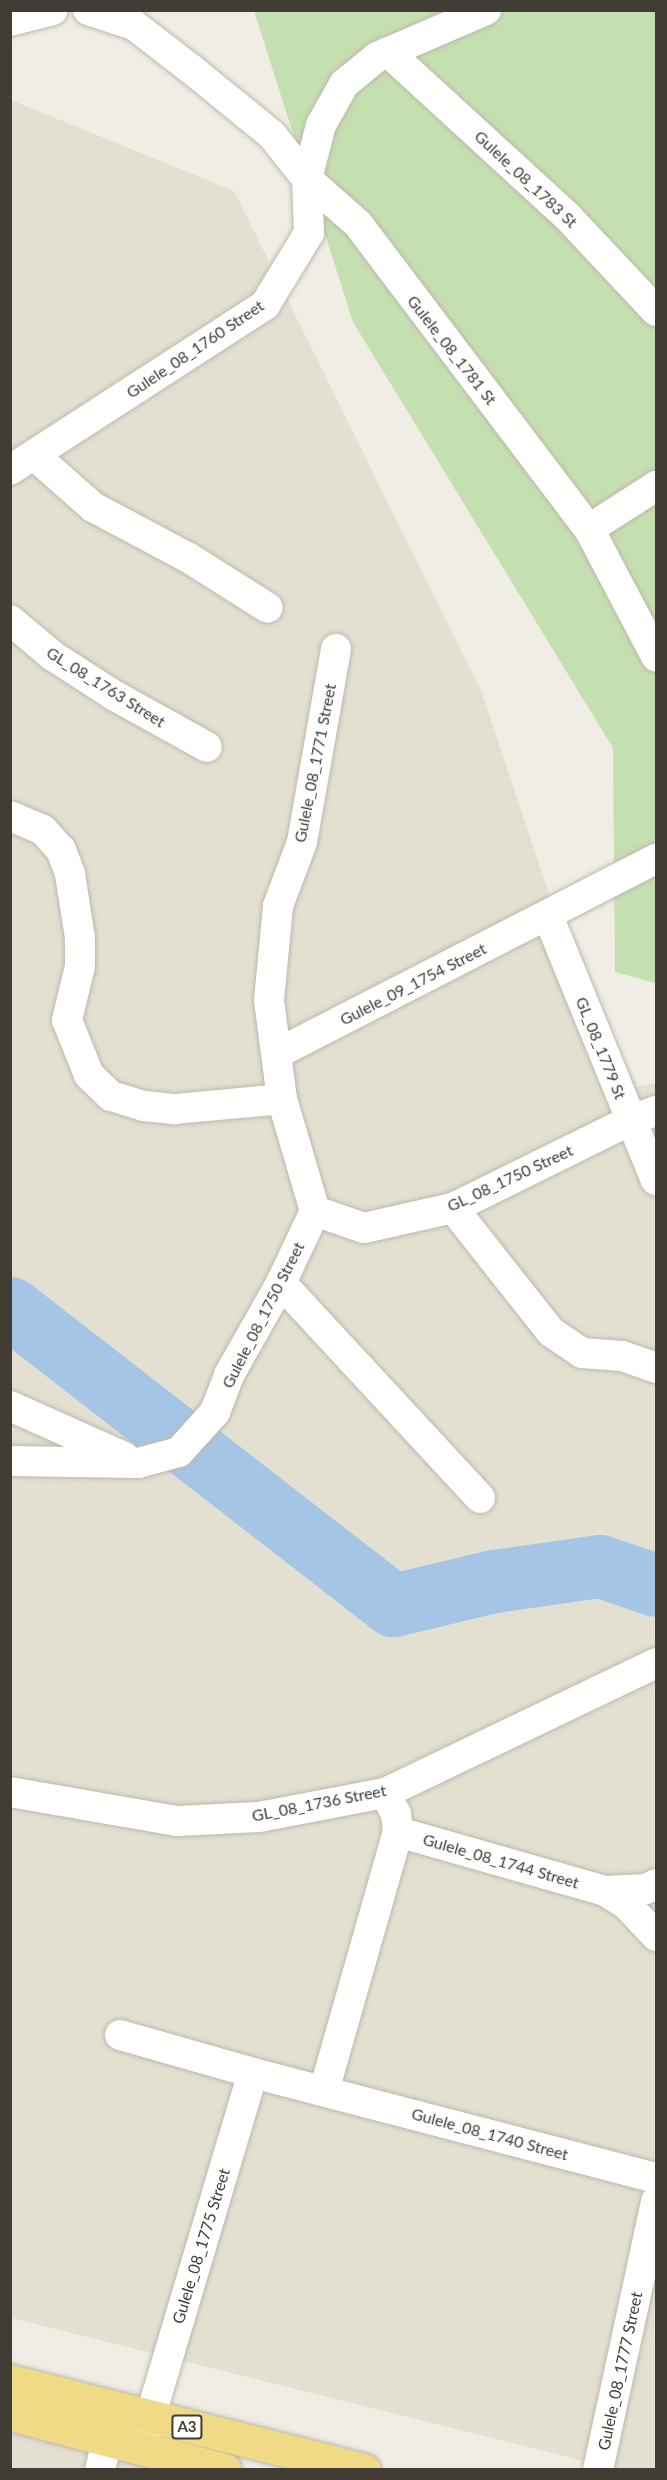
<!DOCTYPE html>
<style>
body{margin:0}
#map{position:relative;width:667px;height:2480px;overflow:hidden;background:#f0ede4;font-family:Lato,sans-serif}
div>[style]{position:absolute}
.residential>*{inset:0;background:#e3e0d2}
.green>*{inset:0;background:#c5e0b0}
.river>*{height:63px;margin:-31.5px;padding:0 31.5px;transform-origin:31.5px;border-radius:31.5px;background:#a5c5e7}
.roads{filter:drop-shadow(0 0 2px #bdb8aa) drop-shadow(0 0 2px #bdb8aa)}
.minor>*{height:30px;margin:-15px;padding:0 15px;transform-origin:15px;border-radius:15px;background:#fff}
.trunk>*{height:33px;margin:-16.5px;padding:0 16.5px;transform-origin:16.5px;border-radius:16.5px;background:#f0da86}
span{translate:-50% -50%;white-space:nowrap;text-align:center;line-height:1.15;-webkit-text-stroke:6px #fff;paint-order:stroke}
.shield-label span{padding:2px 4px;background:#fff;border:2px solid;border-radius:4px;-webkit-text-stroke-width:0}
.shield-label{font-size:15px;color:#413d34;font-weight:700}
.street-label{font-size:16px;color:#413d34}
.frame{position:absolute;inset:0;border:12px solid #413d34;pointer-events:none}
</style>
<div id="map">
<div class="residential">
<div style="clip-path:polygon(11px 100px,234px 191px,482px 693px,615px 1092px,656px 1083px,656px 2469px,616px 2469px,11px 2318px)"></div>
<div style="clip-path:polygon(11px 2431px,154px 2469px,11px 2469px)"></div>
</div>
<div class="green">
<div style="clip-path:polygon(254px 11px,656px 11px,656px 983px,615px 972px,613px 748px,353px 322px)"></div>
</div>
<div class="river">
<div style="left:10px;top:1308px;width:485px;rotate:37.8deg"></div>
<div style="left:393px;top:1605px;width:104px;rotate:-13.4deg"></div>
<div style="left:494px;top:1581px;width:107px;rotate:-8.1deg"></div>
<div style="left:600px;top:1566px;width:59px;rotate:18.7deg"></div>
</div>
<div class="roads">
<div class="minor">
<div style="left:88px;top:10px;width:48px;rotate:18.1deg"></div>
<div style="left:134px;top:25px;width:72px;rotate:37.7deg"></div>
<div style="left:191px;top:69px;width:104px;rotate:39.2deg"></div>
<div style="left:272px;top:135px;width:56px;rotate:51.5deg"></div>
<div style="left:307px;top:179px;width:68px;rotate:41.4deg"></div>
<div style="left:358px;top:224px;width:383px;rotate:52.9deg"></div>
<div style="left:589px;top:529px;width:144px;rotate:62.2deg"></div>
<div style="left:10px;top:21px;width:44px;rotate:-14.3deg"></div>
<div style="left:388px;top:52px;width:241px;rotate:42.5deg"></div>
<div style="left:566px;top:215px;width:132px;rotate:46.8deg"></div>
<div style="left:34px;top:455px;width:79px;rotate:41.4deg"></div>
<div style="left:93px;top:507px;width:109px;rotate:28deg"></div>
<div style="left:189px;top:558px;width:93px;rotate:32.3deg"></div>
<div style="left:10px;top:470px;width:304px;rotate:-32.9deg"></div>
<div style="left:265px;top:305px;width:84px;rotate:-58.6deg"></div>
<div style="left:309px;top:233px;width:54px;rotate:-92.1deg"></div>
<div style="left:307px;top:179px;width:56px;rotate:-75.5deg"></div>
<div style="left:321px;top:125px;width:47px;rotate:-60.7deg"></div>
<div style="left:344px;top:84px;width:43px;rotate:-39.3deg"></div>
<div style="left:377px;top:57px;width:119px;rotate:-23.3deg"></div>
<div style="left:589px;top:529px;width:80px;rotate:-32.7deg"></div>
<div style="left:10px;top:620px;width:56px;rotate:39.9deg"></div>
<div style="left:53px;top:656px;width:74px;rotate:32.8deg"></div>
<div style="left:115px;top:696px;width:105px;rotate:29deg"></div>
<div style="left:10px;top:816px;width:36px;rotate:23deg"></div>
<div style="left:43px;top:830px;width:27px;rotate:48deg"></div>
<div style="left:61px;top:850px;width:26px;rotate:69deg"></div>
<div style="left:70px;top:874px;width:65px;rotate:81.1deg"></div>
<div style="left:80px;top:938px;width:28px;rotate:90deg"></div>
<div style="left:80px;top:966px;width:56px;rotate:103.5deg"></div>
<div style="left:67px;top:1020px;width:59px;rotate:68.2deg"></div>
<div style="left:89px;top:1075px;width:30px;rotate:44deg"></div>
<div style="left:111px;top:1096px;width:34px;rotate:17deg"></div>
<div style="left:144px;top:1106px;width:31px;rotate:6deg"></div>
<div style="left:175px;top:1109px;width:107px;rotate:-5.3deg"></div>
<div style="left:548px;top:916px;width:285px;rotate:67.8deg"></div>
<div style="left:278px;top:1053px;width:425px;rotate:-27.2deg"></div>
<div style="left:453px;top:1208px;width:158px;rotate:51.7deg"></div>
<div style="left:551px;top:1332px;width:37px;rotate:34deg"></div>
<div style="left:582px;top:1353px;width:40px;rotate:4.3deg"></div>
<div style="left:622px;top:1356px;width:36px;rotate:19deg"></div>
<div style="left:315px;top:1211px;width:117px;rotate:-106.4deg"></div>
<div style="left:282px;top:1099px;width:100px;rotate:-97.5deg"></div>
<div style="left:269px;top:1000px;width:94px;rotate:-84.5deg"></div>
<div style="left:278px;top:906px;width:68px;rotate:-69.4deg"></div>
<div style="left:302px;top:842px;width:196px;rotate:-80deg"></div>
<div style="left:315px;top:1211px;width:52px;rotate:19.1deg"></div>
<div style="left:364px;top:1228px;width:91px;rotate:-12.7deg"></div>
<div style="left:453px;top:1208px;width:199px;rotate:-26.3deg"></div>
<div style="left:631px;top:1120px;width:27px;rotate:-20deg"></div>
<div style="left:281px;top:1283px;width:293px;rotate:47.2deg"></div>
<div style="left:10px;top:1406px;width:125px;rotate:24.1deg"></div>
<div style="left:10px;top:1461px;width:128px;rotate:0.9deg"></div>
<div style="left:138px;top:1463px;width:42px;rotate:-15deg"></div>
<div style="left:179px;top:1452px;width:54px;rotate:-48deg"></div>
<div style="left:215px;top:1412px;width:40px;rotate:-69deg"></div>
<div style="left:229px;top:1375px;width:106px;rotate:-60.5deg"></div>
<div style="left:281px;top:1283px;width:80px;rotate:-64.7deg"></div>
<div style="left:10px;top:1792px;width:169px;rotate:9.9deg"></div>
<div style="left:177px;top:1821px;width:82px;rotate:-2.8deg"></div>
<div style="left:259px;top:1817px;width:128px;rotate:-10.8deg"></div>
<div style="left:385px;top:1793px;width:301px;rotate:-25.6deg"></div>
<div style="left:398px;top:1832px;width:215px;rotate:15.9deg"></div>
<div style="left:605px;top:1891px;width:25px;rotate:32deg"></div>
<div style="left:626px;top:1904px;width:44px;rotate:46.8deg"></div>
<div style="left:605px;top:1891px;width:41px;rotate:-2.8deg"></div>
<div style="left:646px;top:1889px;width:11px;rotate:-27deg"></div>
<div style="left:120px;top:2035px;width:138px;rotate:15.9deg"></div>
<div style="left:253px;top:2073px;width:416px;rotate:14.6deg"></div>
<div style="left:324px;top:2091px;width:269px;rotate:-74.1deg"></div>
<div style="left:398px;top:1832px;width:18px;rotate:-96deg"></div>
<div style="left:396px;top:1814px;width:24px;rotate:-118deg"></div>
<div style="left:144px;top:2438px;width:381px;rotate:-73.4deg"></div>
<div style="left:100px;top:2470px;width:55px;rotate:-76.2deg"></div>
<div style="left:598px;top:2470px;width:275px;rotate:-77.8deg"></div>
</div>
<div class="trunk">
<div style="left:10px;top:2381px;width:365px;rotate:14.1deg"></div>
<div style="left:10px;top:2414px;width:222px;rotate:14.6deg"></div>
</div>
</div>
<div class="shield-label">
<span style="left:187px;top:2427px">A3</span>
</div>
<div class="street-label">
<span style="left:526px;top:179px;rotate:43deg">Gulele_08_1783 St</span>
<span style="left:195px;top:349px;rotate:-34deg">Gulele_08_1760 Street</span>
<span style="left:452px;top:350px;rotate:52deg">Gulele_08_1781 St</span>
<span style="left:106px;top:687px;rotate:32deg">GL_08_1763 Street</span>
<span style="left:315px;top:763px;rotate:-79deg">Gulele_08_1771 Street</span>
<span style="left:413px;top:984px;rotate:-27deg">Gulele_09_1754 Street</span>
<span style="left:601px;top:1048px;rotate:68deg">GL_08_1779 St</span>
<span style="left:510px;top:1178px;rotate:-25deg">GL_08_1750 Street</span>
<span style="left:263px;top:1315px;rotate:-63deg">Gulele_08_1750 Street</span>
<span style="left:319px;top:1803px;rotate:-11deg">GL_08_1736 Street</span>
<span style="left:501px;top:1861px;rotate:16deg">Gulele_08_1744 Street</span>
<span style="left:490px;top:2134px;rotate:15deg">Gulele_08_1740 Street</span>
<span style="left:201px;top:2246px;rotate:-73deg">Gulele_08_1775 Street</span>
<span style="left:620px;top:2371px;rotate:-78deg">Gulele_08_1777 Street</span>
</div>
<div class="frame"></div>
</div>
